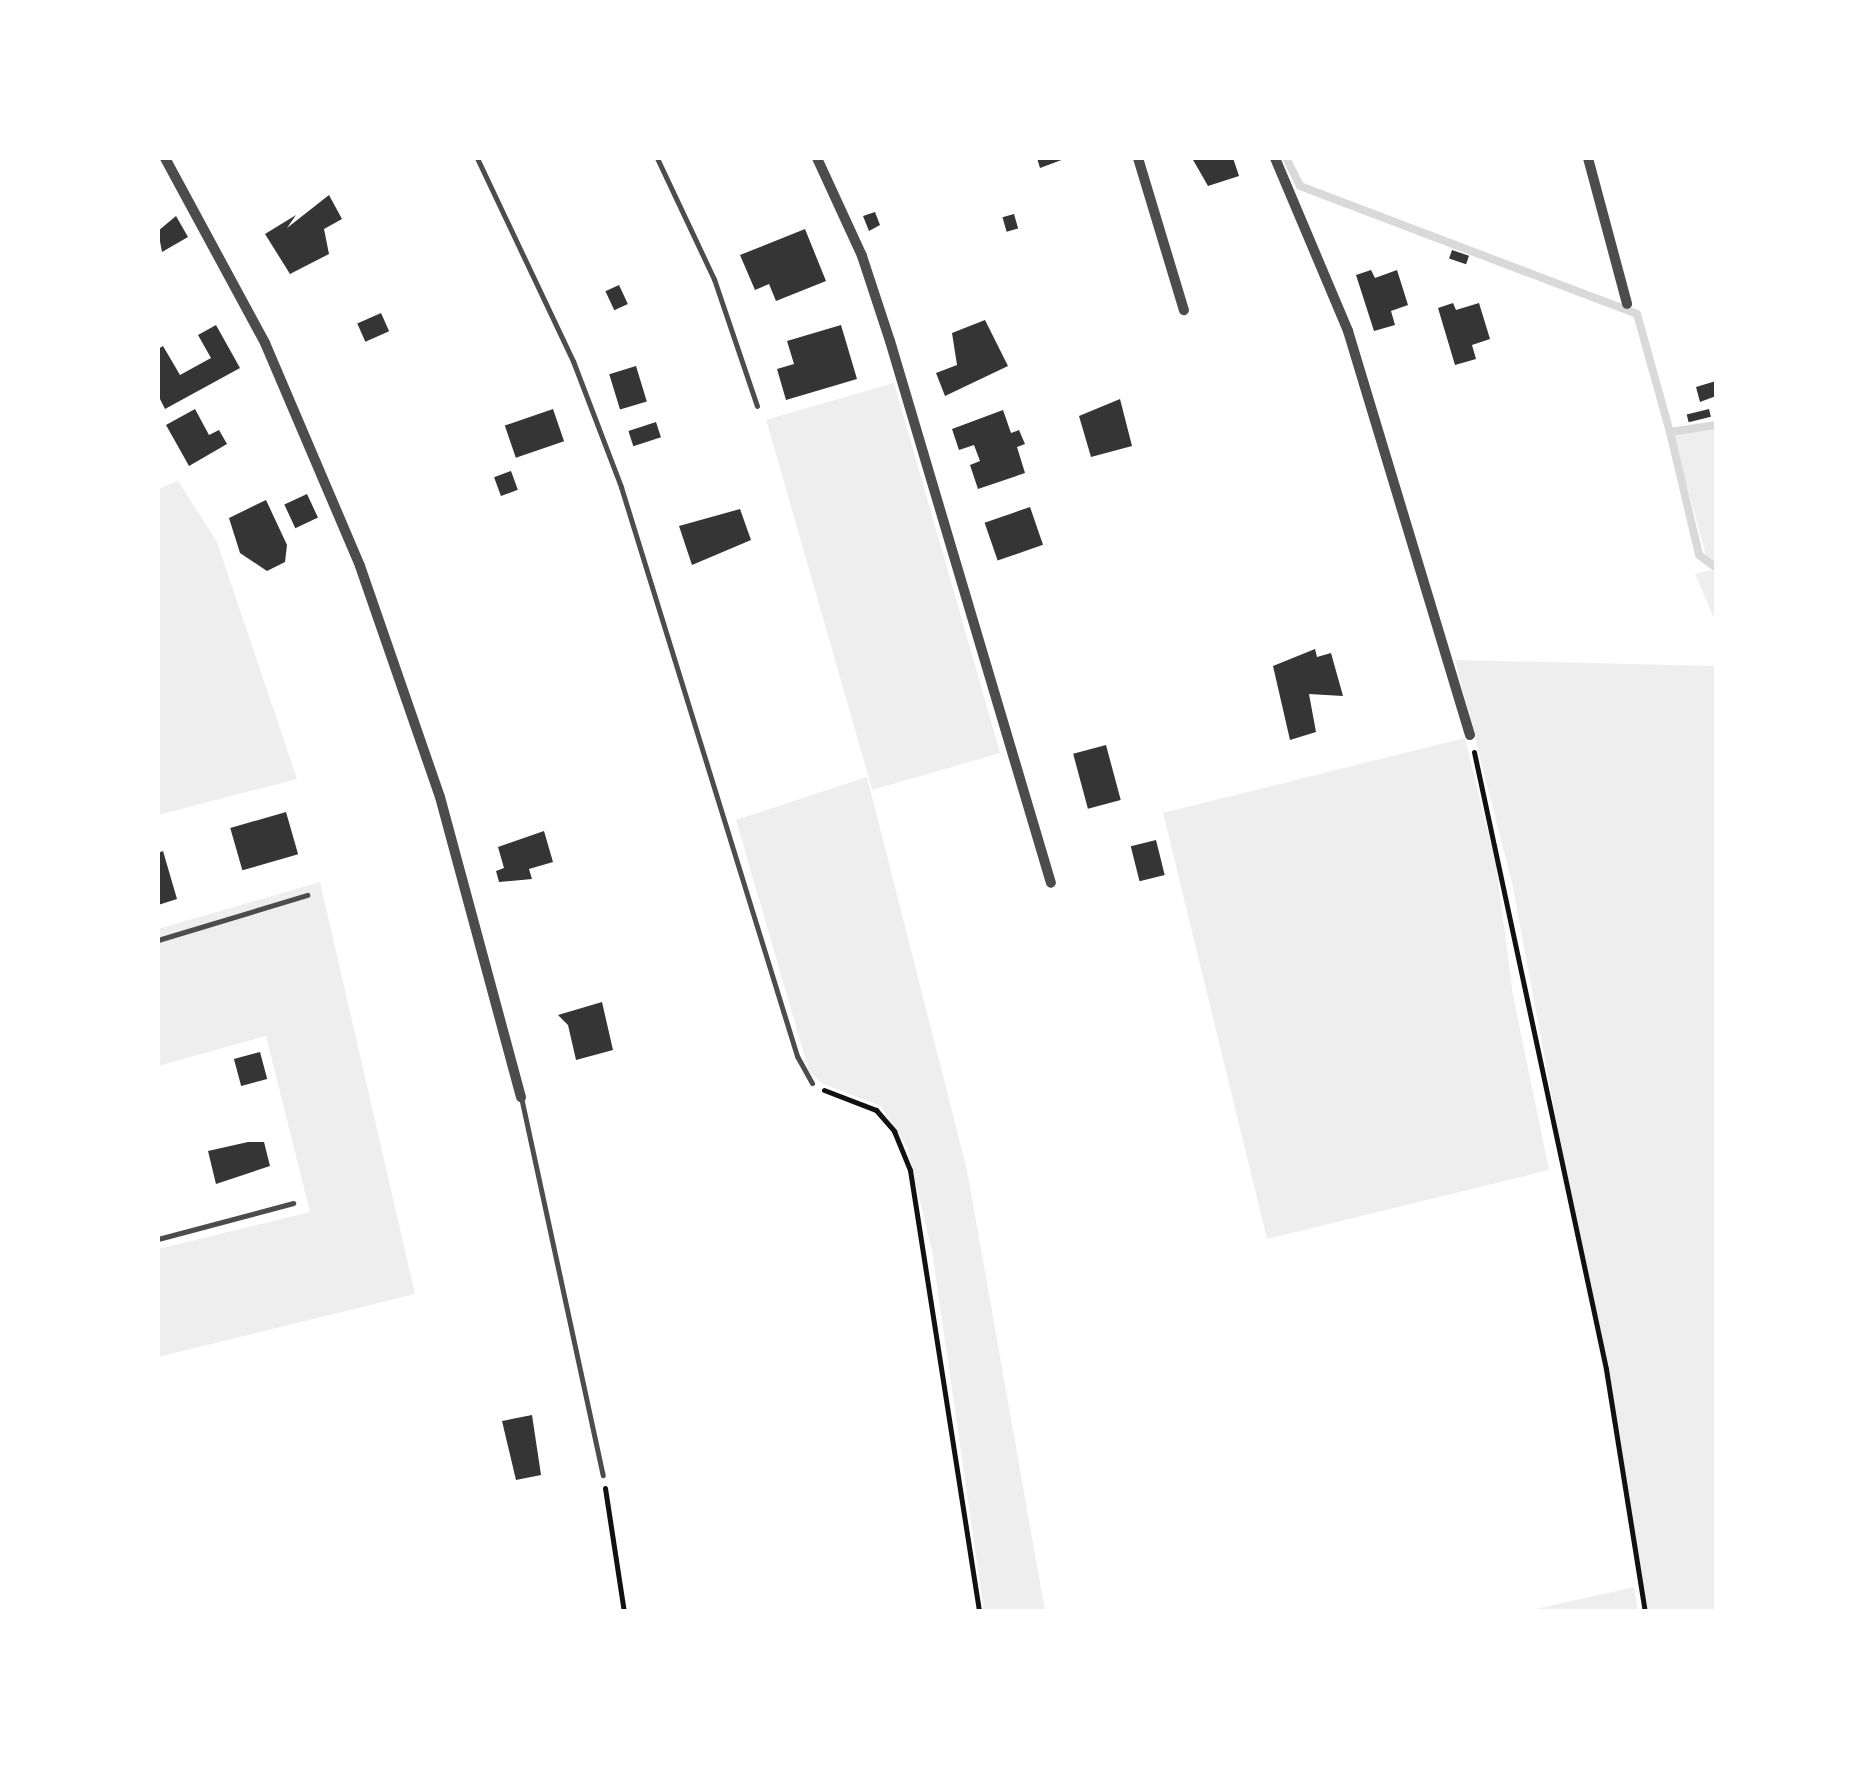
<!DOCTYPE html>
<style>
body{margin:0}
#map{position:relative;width:1874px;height:1769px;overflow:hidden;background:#fff;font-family:"Roboto Condensed",sans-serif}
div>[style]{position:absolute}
.green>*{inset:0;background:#eee;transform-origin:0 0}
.stream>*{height:8px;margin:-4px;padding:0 4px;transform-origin:4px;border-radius:4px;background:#d9d9d9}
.building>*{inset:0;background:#353535;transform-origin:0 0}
.path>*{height:5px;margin:-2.5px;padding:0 2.5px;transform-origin:2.5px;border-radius:2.5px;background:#111}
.service>*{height:5px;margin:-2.5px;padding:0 2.5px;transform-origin:2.5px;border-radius:2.5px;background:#4c4c4c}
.minor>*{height:10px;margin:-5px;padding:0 5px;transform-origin:5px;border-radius:5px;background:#4c4c4c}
span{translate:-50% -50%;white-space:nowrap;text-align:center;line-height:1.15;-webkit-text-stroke:9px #fff;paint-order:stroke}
.frame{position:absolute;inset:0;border:160px solid #fff;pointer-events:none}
</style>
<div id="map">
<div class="green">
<div style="left:894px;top:383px;width:385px;height:133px;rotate:74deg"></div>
<div style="clip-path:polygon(1716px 429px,1716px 565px,1707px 559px,1673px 434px)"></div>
<div style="clip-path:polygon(178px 481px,217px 542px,297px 779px,158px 815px,158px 489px)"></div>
<div style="clip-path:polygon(1711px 570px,1716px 574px,1716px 623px,1695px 574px)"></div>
<div style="clip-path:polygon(1455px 660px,1716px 666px,1716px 1611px,1648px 1611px,1512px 883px)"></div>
<div style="clip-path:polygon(1465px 738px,1496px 865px,1513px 995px,1549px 1170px,1267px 1239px,1163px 813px)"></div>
<div style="clip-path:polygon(867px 777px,967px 1170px,1045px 1611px,984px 1611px,932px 1251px,907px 1147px,881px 1106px,823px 1084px,809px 1071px,736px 820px)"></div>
<div style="clip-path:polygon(320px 882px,415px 1294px,158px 1357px,158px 1249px,310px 1212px,266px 1036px,158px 1066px,158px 929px)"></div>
<div style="clip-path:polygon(1634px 1587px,1638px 1611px,1527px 1611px)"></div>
</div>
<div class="stream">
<div style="left:1286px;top:158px;width:31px;rotate:63deg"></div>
<div style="left:1300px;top:186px;width:360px;rotate:20.8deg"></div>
<div style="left:1637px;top:314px;width:123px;rotate:74.4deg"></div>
<div style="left:1670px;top:432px;width:47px;rotate:-8.7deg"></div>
<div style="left:1670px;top:432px;width:126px;rotate:76.7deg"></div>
<div style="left:1699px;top:555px;width:21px;rotate:37deg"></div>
</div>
<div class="building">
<div style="clip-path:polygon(1037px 158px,1067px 158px,1040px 168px)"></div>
<div style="clip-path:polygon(1192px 158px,1233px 158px,1239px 176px,1208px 186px)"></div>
<div style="clip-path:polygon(329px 195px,342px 219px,324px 229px,329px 254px,290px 274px,265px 234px,296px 215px,287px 228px)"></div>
<div style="clip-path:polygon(875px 212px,880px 225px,869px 231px,863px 216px)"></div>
<div style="left:1014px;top:214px;width:15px;height:12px;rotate:74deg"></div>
<div style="clip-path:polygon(176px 216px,188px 237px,162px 252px,158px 231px)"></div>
<div style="clip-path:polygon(805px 229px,826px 281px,776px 301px,769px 284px,755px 290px,740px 255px)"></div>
<div style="left:1452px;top:250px;width:18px;height:9px;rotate:19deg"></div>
<div style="clip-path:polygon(1371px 270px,1375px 278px,1397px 270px,1408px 305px,1391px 311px,1395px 325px,1374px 331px,1356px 275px)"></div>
<div style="left:619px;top:285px;width:21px;height:15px;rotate:65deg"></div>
<div style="clip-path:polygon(1453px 303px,1456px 310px,1479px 303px,1490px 339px,1472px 345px,1476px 359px,1455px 365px,1438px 308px)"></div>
<div style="left:381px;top:313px;width:20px;height:26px;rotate:66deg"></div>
<div style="clip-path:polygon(985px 320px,1008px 366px,945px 396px,936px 373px,957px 365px,952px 333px)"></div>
<div style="clip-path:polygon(216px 325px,240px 368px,165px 409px,158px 395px,158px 349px,163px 346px,180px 375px,211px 358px,198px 335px)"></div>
<div style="clip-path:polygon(841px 325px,857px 379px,786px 400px,777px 369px,794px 364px,787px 341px)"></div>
<div style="left:636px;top:366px;width:37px;height:28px;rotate:73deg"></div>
<div style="clip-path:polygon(1716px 381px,1716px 396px,1700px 402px,1696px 387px)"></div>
<div style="clip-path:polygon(1120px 399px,1132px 446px,1091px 457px,1079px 416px)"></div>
<div style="clip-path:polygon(195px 409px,209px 435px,219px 430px,227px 444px,189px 466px,166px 425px)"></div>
<div style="left:553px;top:409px;width:34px;height:51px;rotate:71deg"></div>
<div style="left:1709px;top:409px;width:8px;height:23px;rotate:76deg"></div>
<div style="clip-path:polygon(1003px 410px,1011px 433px,1019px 430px,1025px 444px,1017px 447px,1025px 473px,978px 489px,970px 465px,980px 461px,974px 445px,959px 450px,952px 429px)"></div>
<div style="left:656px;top:422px;width:16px;height:29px;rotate:72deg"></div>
<div style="left:511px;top:471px;width:20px;height:18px;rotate:70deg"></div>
<div style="left:307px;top:494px;width:26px;height:25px;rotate:65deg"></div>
<div style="clip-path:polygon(266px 500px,287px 545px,285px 562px,267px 571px,240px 553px,229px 518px)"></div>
<div style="left:1030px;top:507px;width:40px;height:48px;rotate:71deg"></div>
<div style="clip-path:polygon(740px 509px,751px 540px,692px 565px,679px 526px)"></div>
<div style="clip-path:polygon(1315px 649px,1317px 657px,1331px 653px,1343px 696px,1309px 694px,1316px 732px,1290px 740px,1273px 666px)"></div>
<div style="left:1106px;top:745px;width:57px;height:34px;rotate:75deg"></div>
<div style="left:286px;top:812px;width:44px;height:58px;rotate:74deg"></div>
<div style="clip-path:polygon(544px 831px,553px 862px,529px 869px,532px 879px,499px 882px,496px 871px,504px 868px,498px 847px)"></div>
<div style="left:1156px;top:840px;width:36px;height:26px;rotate:76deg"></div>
<div style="clip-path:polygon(163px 851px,177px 899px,158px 905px,158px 853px)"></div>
<div style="clip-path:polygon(602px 1002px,613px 1050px,576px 1060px,568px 1025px,558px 1015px)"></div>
<div style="left:260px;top:1052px;width:28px;height:27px;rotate:75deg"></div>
<div style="clip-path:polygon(248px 1142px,264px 1142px,270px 1166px,216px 1184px,208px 1151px)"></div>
<div style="clip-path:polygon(532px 1415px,541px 1475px,516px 1480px,502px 1421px)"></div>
</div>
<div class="path">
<div style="left:1474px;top:752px;width:631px;rotate:77.92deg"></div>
<div style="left:1606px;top:1369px;width:246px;rotate:80.9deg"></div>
<div style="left:824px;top:1090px;width:56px;rotate:21deg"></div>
<div style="left:876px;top:1110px;width:28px;rotate:49deg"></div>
<div style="left:894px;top:1131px;width:42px;rotate:67.7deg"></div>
<div style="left:910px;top:1170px;width:447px;rotate:81.1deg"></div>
<div style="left:605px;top:1488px;width:125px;rotate:81.3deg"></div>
</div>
<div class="service">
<div style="left:477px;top:158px;width:225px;rotate:64.7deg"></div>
<div style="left:573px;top:361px;width:135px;rotate:69.1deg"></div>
<div style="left:621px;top:487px;width:596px;rotate:72.81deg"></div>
<div style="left:797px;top:1056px;width:31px;rotate:61deg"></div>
<div style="left:657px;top:158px;width:134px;rotate:64.8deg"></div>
<div style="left:714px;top:279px;width:134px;rotate:71.3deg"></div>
<div style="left:158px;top:940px;width:156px;rotate:-16.8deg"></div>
<div style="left:521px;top:1097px;width:387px;rotate:77.8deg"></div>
<div style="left:158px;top:1239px;width:140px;rotate:-14.9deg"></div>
</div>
<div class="minor">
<div style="left:165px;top:158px;width:210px;rotate:61.6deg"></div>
<div style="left:265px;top:343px;width:242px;rotate:66.9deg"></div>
<div style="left:360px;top:566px;width:244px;rotate:70.9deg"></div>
<div style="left:440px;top:797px;width:311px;rotate:74.9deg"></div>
<div style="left:817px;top:158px;width:108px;rotate:65.3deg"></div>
<div style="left:862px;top:256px;width:89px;rotate:71.8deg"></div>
<div style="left:890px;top:341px;width:565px;rotate:73.46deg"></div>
<div style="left:1138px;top:158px;width:159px;rotate:73.2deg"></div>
<div style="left:1275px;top:158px;width:188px;rotate:67.1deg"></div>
<div style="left:1348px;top:331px;width:422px;rotate:73.2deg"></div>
<div style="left:1588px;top:158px;width:151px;rotate:75deg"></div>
</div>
<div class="frame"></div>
</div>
